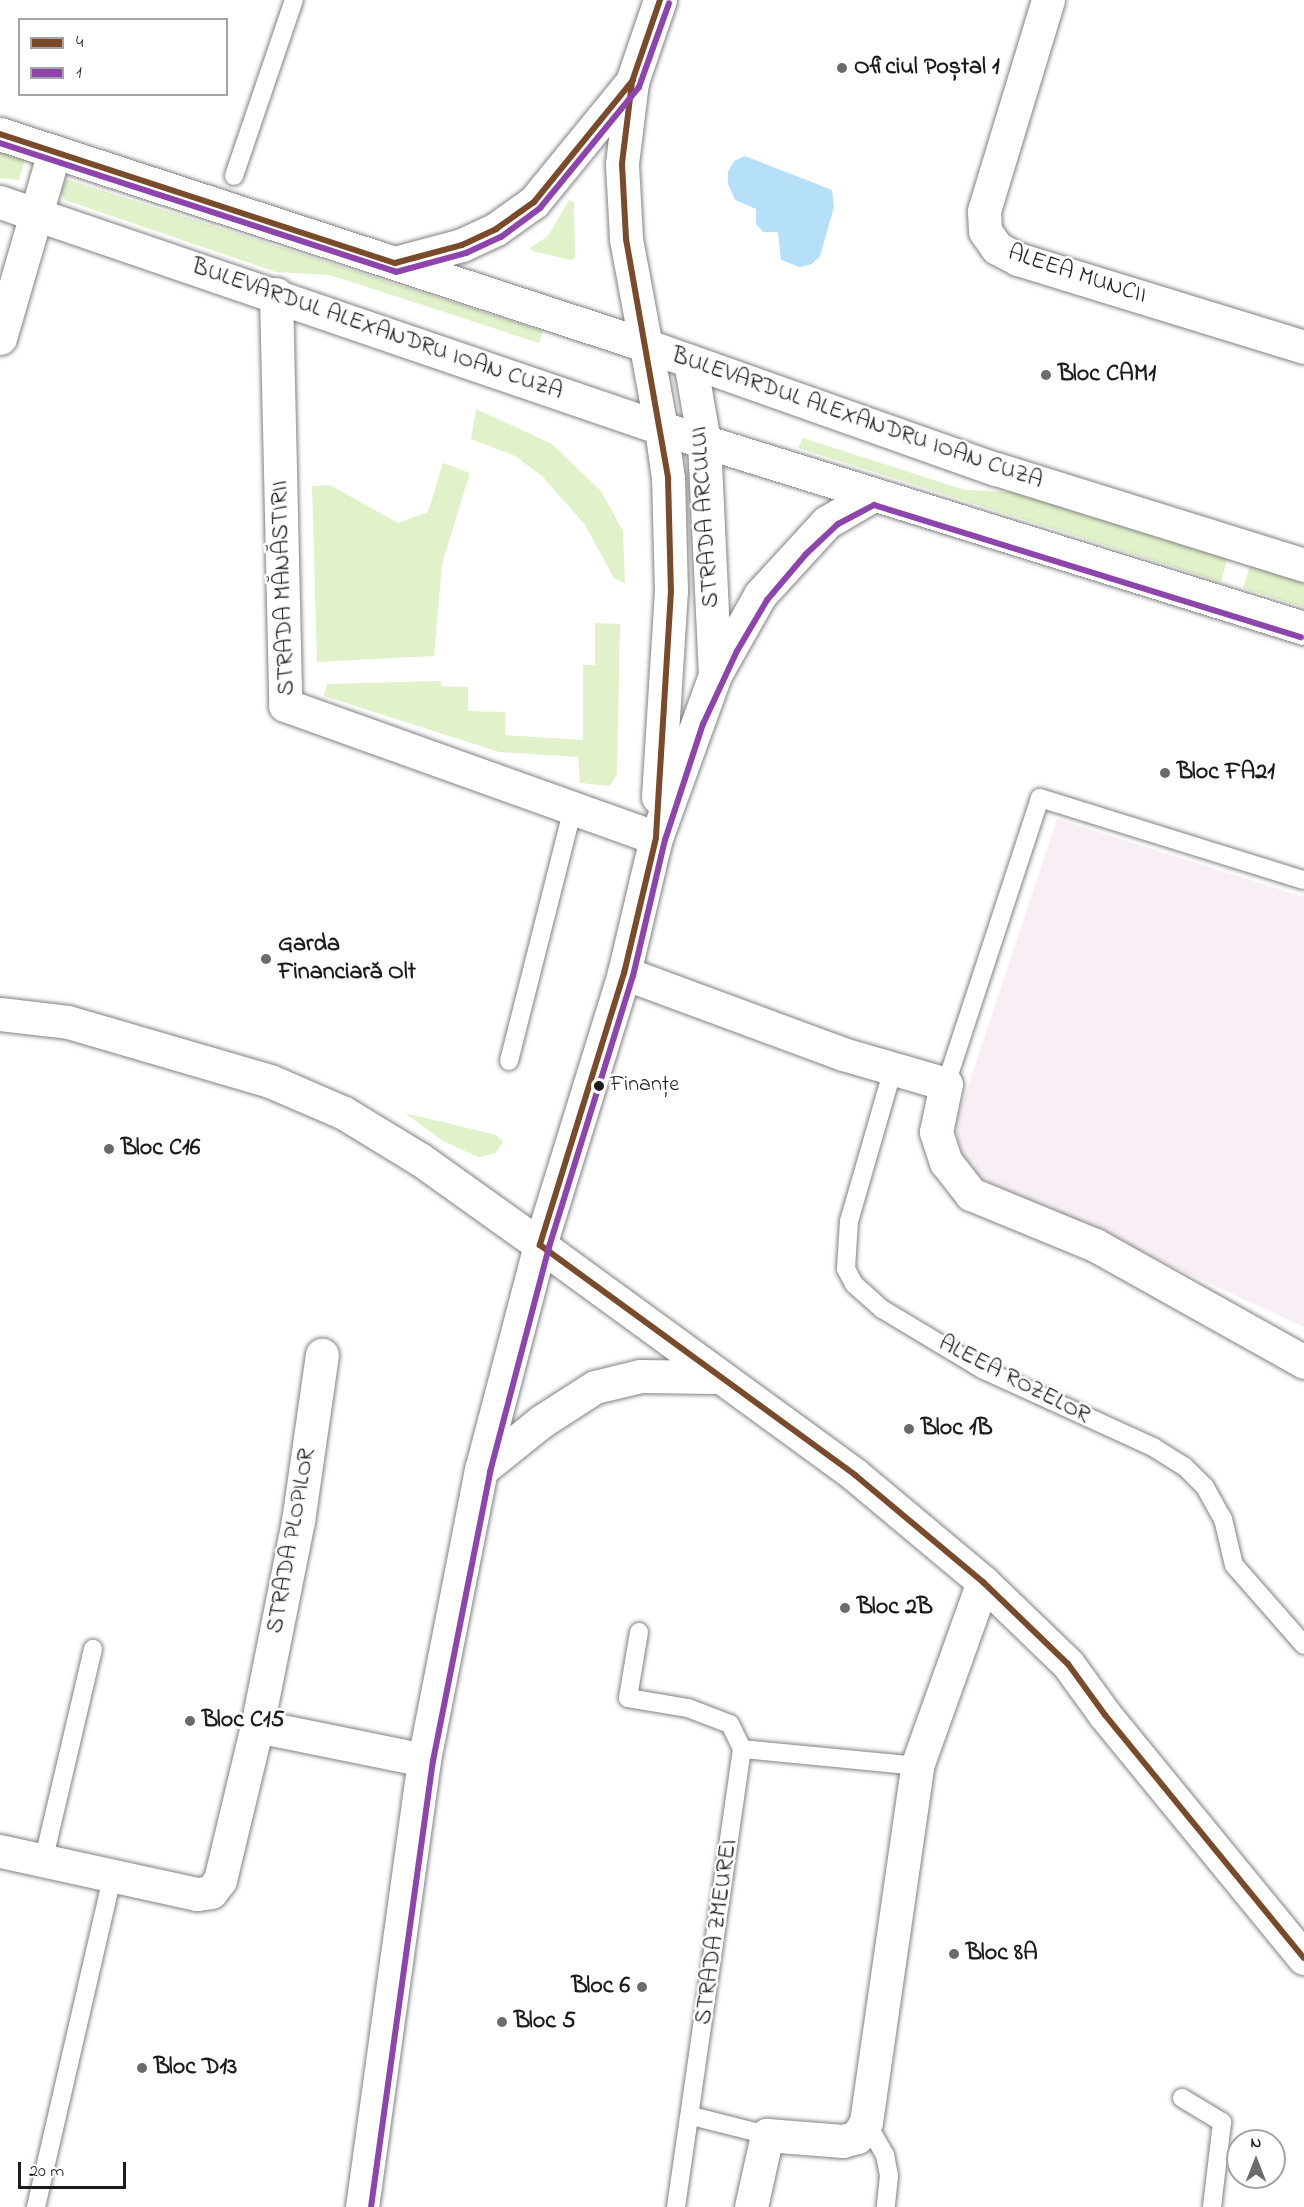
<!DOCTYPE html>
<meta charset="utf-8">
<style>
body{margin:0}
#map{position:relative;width:1304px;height:2207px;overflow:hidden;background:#fff;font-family:"Indie Flower",sans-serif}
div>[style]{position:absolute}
.built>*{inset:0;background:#f7eff5}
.green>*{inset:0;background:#e1f1c9}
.water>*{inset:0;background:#b6e0f9}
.roads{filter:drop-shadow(0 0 2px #828282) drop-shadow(0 0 2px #828282)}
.service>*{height:18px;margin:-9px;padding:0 9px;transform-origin:9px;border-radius:9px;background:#fff}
.minor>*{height:33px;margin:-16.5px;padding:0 16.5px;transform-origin:16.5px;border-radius:16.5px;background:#fff}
.tertiary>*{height:33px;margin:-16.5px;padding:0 16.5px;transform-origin:16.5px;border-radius:16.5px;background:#fff}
.secondary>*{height:33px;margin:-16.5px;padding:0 16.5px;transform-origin:16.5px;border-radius:16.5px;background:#fff}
.bus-1>*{height:6px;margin:-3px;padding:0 3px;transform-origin:3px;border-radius:3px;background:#7a4b2a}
.bus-2>*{height:6px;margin:-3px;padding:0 3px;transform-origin:3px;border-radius:3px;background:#8e44ad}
.dots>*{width:16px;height:16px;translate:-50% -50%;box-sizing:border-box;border:3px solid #fff;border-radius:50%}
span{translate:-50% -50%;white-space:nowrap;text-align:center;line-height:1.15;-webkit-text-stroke:5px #fff;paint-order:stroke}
.bus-label{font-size:22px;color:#1c1c1c}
.left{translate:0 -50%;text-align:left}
.poi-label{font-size:24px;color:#1c1c1c;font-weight:700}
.right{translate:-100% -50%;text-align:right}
.street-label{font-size:24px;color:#1c1c1c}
.legend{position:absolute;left:18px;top:18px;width:210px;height:78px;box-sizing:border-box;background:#fff;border:2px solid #a4a4a4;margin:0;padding:8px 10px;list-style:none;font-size:18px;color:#1c1c1c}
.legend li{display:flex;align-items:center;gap:12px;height:30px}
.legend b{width:30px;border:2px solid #a4a4a4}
.north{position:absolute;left:1226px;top:2129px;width:60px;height:60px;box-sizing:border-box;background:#fff;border:2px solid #a4a4a4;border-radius:50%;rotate:0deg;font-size:16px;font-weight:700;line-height:24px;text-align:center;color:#1c1c1c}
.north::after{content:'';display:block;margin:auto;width:21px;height:27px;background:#6b6b6b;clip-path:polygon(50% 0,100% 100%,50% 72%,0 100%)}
.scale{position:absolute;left:18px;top:2162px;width:108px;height:27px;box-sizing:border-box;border:3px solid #1c1c1c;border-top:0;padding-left:8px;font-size:18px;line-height:21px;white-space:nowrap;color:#1c1c1c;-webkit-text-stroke:4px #fff;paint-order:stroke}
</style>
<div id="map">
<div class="built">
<div style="clip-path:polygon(1057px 819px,1304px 897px,1304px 1327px,980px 1178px,961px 1157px,956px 1122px)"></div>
</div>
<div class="green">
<div style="clip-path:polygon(0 145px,20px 152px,25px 160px,19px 180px,0 178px)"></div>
<div style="clip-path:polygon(66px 179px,543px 331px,539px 343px,330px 275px,276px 272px,65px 200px,60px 193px)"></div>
<div style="clip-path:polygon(569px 200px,574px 202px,575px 258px,570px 260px,533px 251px,530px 248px,548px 236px)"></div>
<div style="clip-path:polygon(476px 409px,552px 444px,601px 491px,623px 531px,625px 583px,614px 578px,585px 525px,542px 476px,515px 456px,471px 439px)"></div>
<div style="clip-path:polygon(803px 438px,965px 490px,1036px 493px,1229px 552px,1221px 582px,798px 448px)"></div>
<div style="clip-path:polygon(443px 463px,470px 473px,442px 564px,434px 656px,317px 662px,312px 486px,330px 485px,398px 523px,428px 512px)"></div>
<div style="clip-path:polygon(1252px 559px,1304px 575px,1304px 607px,1243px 588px)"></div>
<div style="clip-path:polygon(595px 623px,620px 624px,617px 774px,610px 786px,580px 783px,578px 757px,499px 752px,324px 696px,327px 684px,441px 681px,441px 686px,468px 687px,468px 711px,505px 712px,505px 735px,583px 740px,583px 665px,595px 665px)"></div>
<div style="clip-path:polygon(405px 1113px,496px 1135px,503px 1142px,496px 1153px,478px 1157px,443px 1141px)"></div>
</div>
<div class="water">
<div style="clip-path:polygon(745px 156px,832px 190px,834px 207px,820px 256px,812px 264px,800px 267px,781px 260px,778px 232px,763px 232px,756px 224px,756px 209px,735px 200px,728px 184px,728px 172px,734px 161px)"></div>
</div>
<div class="roads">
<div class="service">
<div style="left:234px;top:176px;width:186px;rotate:-71.2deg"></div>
<div style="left:509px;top:1061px;width:261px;rotate:-75.8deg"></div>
<div style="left:893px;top:1069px;width:158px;rotate:106.1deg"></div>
<div style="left:849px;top:1221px;width:48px;rotate:93.6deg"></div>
<div style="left:846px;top:1269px;width:17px;rotate:62deg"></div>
<div style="left:854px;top:1284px;width:38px;rotate:42deg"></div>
<div style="left:882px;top:1309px;width:117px;rotate:31deg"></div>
<div style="left:982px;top:1369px;width:188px;rotate:24.5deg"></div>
<div style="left:1153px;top:1447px;width:36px;rotate:32deg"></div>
<div style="left:1184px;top:1466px;width:30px;rotate:45deg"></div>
<div style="left:1205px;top:1487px;width:37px;rotate:61deg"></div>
<div style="left:1223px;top:1519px;width:47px;rotate:76.6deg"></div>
<div style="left:1234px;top:1565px;width:106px;rotate:48.8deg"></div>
<div style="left:946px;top:1084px;width:301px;rotate:-71.8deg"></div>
<div style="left:1040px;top:798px;width:276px;rotate:17.3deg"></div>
<div style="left:639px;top:1632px;width:67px;rotate:99.5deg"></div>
<div style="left:628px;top:1698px;width:61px;rotate:9.5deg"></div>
<div style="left:688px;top:1708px;width:45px;rotate:20.9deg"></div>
<div style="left:730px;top:1724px;width:28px;rotate:64deg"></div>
<div style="left:742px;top:1749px;width:463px;rotate:98.2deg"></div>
<div style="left:742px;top:1749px;width:176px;rotate:5.5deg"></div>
<div style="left:43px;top:1862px;width:219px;rotate:-76.8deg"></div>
<div style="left:1182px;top:2098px;width:47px;rotate:31deg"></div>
<div style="left:1222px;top:2122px;width:86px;rotate:96.7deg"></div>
<div style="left:692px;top:2116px;width:77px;rotate:14.2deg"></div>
<div style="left:866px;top:2122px;width:38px;rotate:60deg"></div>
<div style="left:885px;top:2155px;width:21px;rotate:79deg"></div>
<div style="left:889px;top:2176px;width:31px;rotate:96deg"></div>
<div style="left:36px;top:2207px;width:339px;rotate:-77deg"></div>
</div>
<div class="minor">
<div style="left:1048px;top:0;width:220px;rotate:106.9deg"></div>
<div style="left:984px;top:211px;width:20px;rotate:87deg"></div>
<div style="left:985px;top:231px;width:21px;rotate:55deg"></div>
<div style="left:997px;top:248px;width:24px;rotate:28deg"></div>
<div style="left:1018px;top:259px;width:299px;rotate:17.1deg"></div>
<div style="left:276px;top:294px;width:411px;rotate:88.7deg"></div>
<div style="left:285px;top:705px;width:394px;rotate:19.7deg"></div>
<div style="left:0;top:338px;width:194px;rotate:-73.8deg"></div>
<div style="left:690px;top:361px;width:82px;rotate:80.2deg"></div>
<div style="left:704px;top:442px;width:231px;rotate:87.3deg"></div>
<div style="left:658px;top:797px;width:206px;rotate:-86.4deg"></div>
<div style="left:671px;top:591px;width:113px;rotate:-91.5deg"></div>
<div style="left:668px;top:478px;width:50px;rotate:-98deg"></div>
<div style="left:624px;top:973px;width:233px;rotate:20.3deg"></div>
<div style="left:843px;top:1054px;width:107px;rotate:16.2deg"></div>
<div style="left:946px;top:1084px;width:49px;rotate:101.8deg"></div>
<div style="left:936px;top:1132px;width:32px;rotate:72deg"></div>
<div style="left:946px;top:1162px;width:41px;rotate:52deg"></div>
<div style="left:971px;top:1194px;width:134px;rotate:22.4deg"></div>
<div style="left:1095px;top:1245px;width:240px;rotate:29.2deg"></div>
<div style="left:257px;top:1726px;width:170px;rotate:11.5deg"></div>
<div style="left:0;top:1851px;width:202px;rotate:12.3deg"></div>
<div style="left:197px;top:1894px;width:14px;rotate:-8deg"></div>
<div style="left:211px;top:1892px;width:15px;rotate:-53deg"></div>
<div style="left:220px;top:1880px;width:158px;rotate:-76.5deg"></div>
<div style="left:257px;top:1726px;width:209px;rotate:-78.7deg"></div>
<div style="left:298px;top:1521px;width:168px;rotate:-81.8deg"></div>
<div style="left:362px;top:2207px;width:451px;rotate:-82.1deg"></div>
<div style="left:424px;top:1760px;width:296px;rotate:-78.9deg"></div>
<div style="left:481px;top:1470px;width:233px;rotate:-75.3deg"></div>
<div style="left:540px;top:1245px;width:285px;rotate:-72.8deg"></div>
<div style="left:624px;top:973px;width:139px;rotate:-76.7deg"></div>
<div style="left:656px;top:838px;width:173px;rotate:-70.1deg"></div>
<div style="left:715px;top:675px;width:92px;rotate:-60.6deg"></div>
<div style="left:760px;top:595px;width:99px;rotate:-47.5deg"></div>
<div style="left:827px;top:522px;width:53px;rotate:-30.4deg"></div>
<div style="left:751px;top:2207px;width:74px;rotate:-77.5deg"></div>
<div style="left:767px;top:2135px;width:76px;rotate:4.5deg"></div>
<div style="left:843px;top:2141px;width:15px;rotate:-16deg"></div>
<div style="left:857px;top:2137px;width:17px;rotate:-59deg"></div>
<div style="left:866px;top:2122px;width:360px;rotate:-81.8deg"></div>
<div style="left:917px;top:1766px;width:195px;rotate:-70.3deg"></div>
</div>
<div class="tertiary">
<div style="left:660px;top:0;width:87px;rotate:108.9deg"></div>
<div style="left:632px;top:82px;width:83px;rotate:97deg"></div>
<div style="left:622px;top:164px;width:75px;rotate:86.9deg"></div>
<div style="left:626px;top:239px;width:192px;rotate:79.5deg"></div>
<div style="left:0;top:1014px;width:68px;rotate:6.7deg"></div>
<div style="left:68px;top:1022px;width:210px;rotate:16.3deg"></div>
<div style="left:270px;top:1081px;width:81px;rotate:23.4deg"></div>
<div style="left:344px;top:1113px;width:90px;rotate:31.4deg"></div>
<div style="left:421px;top:1160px;width:146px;rotate:35.5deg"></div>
<div style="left:540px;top:1245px;width:390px;rotate:36.1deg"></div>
<div style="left:855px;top:1475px;width:167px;rotate:39.9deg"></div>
<div style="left:983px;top:1582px;width:118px;rotate:44deg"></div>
<div style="left:1068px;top:1664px;width:63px;rotate:54deg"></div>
<div style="left:1105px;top:1715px;width:314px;rotate:50.7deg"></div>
<div style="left:481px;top:1470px;width:78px;rotate:-38.8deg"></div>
<div style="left:542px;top:1421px;width:63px;rotate:-32.7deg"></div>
<div style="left:595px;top:1387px;width:46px;rotate:-13.7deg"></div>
<div style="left:640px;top:1376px;width:75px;rotate:0.8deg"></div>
</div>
<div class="secondary">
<div style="left:0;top:134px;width:679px;rotate:18.11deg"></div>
<div style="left:645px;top:345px;width:372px;rotate:19.5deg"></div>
<div style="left:996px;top:469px;width:323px;rotate:17.3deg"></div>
<div style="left:0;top:202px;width:699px;rotate:18.88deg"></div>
<div style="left:661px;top:428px;width:673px;rotate:17.28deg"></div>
<div style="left:395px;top:263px;width:69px;rotate:-15deg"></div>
<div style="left:462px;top:245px;width:38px;rotate:-25deg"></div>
<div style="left:496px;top:229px;width:47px;rotate:-35.4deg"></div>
<div style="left:534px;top:202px;width:155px;rotate:-50.8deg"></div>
</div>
</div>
<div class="bus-1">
<div style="left:660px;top:0;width:87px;rotate:108.9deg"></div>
<div style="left:632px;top:82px;width:83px;rotate:97deg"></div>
<div style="left:622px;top:164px;width:75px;rotate:86.9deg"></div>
<div style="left:626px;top:239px;width:243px;rotate:80deg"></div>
<div style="left:668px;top:478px;width:113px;rotate:88.5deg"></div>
<div style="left:671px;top:591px;width:247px;rotate:93.5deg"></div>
<div style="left:656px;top:838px;width:139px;rotate:103.3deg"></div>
<div style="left:624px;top:973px;width:285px;rotate:107.2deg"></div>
<div style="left:540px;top:1245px;width:390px;rotate:36.1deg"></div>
<div style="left:855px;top:1475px;width:167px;rotate:39.9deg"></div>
<div style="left:983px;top:1582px;width:118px;rotate:44deg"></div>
<div style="left:1068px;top:1664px;width:63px;rotate:54deg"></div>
<div style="left:1105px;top:1715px;width:314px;rotate:50.7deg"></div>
<div style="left:0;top:134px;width:416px;rotate:18.1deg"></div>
<div style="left:395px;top:263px;width:69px;rotate:-15deg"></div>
<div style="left:462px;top:245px;width:38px;rotate:-25deg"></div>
<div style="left:496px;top:229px;width:47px;rotate:-35.4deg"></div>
<div style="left:534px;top:202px;width:157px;rotate:-50.9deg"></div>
</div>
<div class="bus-2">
<div style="left:0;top:143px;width:416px;rotate:18deg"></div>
<div style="left:396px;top:272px;width:73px;rotate:-15.2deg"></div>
<div style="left:466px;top:253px;width:38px;rotate:-25deg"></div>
<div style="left:501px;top:237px;width:49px;rotate:-36.6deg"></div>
<div style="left:540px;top:208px;width:156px;rotate:-50.7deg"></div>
<div style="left:639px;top:87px;width:89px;rotate:-70.3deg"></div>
<div style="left:371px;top:2207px;width:450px;rotate:-82.1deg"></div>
<div style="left:433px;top:1761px;width:295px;rotate:-78.8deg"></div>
<div style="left:490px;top:1472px;width:233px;rotate:-75.3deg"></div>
<div style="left:549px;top:1247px;width:284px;rotate:-72.8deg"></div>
<div style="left:633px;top:976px;width:140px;rotate:-76.8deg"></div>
<div style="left:665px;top:840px;width:122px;rotate:-71.9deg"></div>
<div style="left:703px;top:724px;width:81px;rotate:-65deg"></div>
<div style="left:737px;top:651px;width:59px;rotate:-59.5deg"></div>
<div style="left:767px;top:600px;width:60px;rotate:-49.7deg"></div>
<div style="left:806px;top:554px;width:44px;rotate:-43.2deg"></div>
<div style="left:838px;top:524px;width:41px;rotate:-27.8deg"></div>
<div style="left:874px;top:505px;width:447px;rotate:17.2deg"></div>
</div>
<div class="dots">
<div style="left:842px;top:68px;background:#6b6b6b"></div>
<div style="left:1046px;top:375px;background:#6b6b6b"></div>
<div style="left:1165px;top:773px;background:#6b6b6b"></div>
<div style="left:266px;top:959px;background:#6b6b6b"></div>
<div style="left:599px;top:1086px;background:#1c1c1c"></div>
<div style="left:109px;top:1149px;background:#6b6b6b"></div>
<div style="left:909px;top:1429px;background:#6b6b6b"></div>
<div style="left:845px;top:1608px;background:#6b6b6b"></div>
<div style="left:190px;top:1721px;background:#6b6b6b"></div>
<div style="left:954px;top:1954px;background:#6b6b6b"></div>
<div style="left:642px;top:1987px;background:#6b6b6b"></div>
<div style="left:502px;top:2022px;background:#6b6b6b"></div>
<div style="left:142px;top:2068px;background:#6b6b6b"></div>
</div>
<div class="bus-label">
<span class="left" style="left:610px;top:1086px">Finanțe</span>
</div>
<div class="poi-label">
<span class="left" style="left:854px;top:68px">Oficiul Poștal 1</span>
<span class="left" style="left:1058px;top:375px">Bloc CAM1</span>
<span class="left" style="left:1177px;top:773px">Bloc FA21</span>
<span class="left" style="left:278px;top:959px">Garda<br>Financiară Olt</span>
<span class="left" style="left:121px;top:1149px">Bloc C16</span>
<span class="left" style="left:921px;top:1429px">Bloc 1B</span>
<span class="left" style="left:857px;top:1608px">Bloc 2B</span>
<span class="left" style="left:202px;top:1721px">Bloc C15</span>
<span class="left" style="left:966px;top:1954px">Bloc 8A</span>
<span class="right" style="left:630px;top:1987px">Bloc 6</span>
<span class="left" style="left:514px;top:2022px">Bloc 5</span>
<span class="left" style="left:154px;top:2068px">Bloc D13</span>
</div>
<div class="street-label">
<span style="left:1077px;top:275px;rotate:18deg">ALEEA MUNCII</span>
<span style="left:377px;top:330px;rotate:19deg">BULEVARDUL ALEXANDRU IOAN CUZA</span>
<span style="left:857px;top:419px;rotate:19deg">BULEVARDUL ALEXANDRU IOAN CUZA</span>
<span style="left:706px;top:517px;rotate:-94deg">STRADA ARCULUI</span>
<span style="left:284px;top:588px;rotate:-92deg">STRADA MĂNĂSTIRII</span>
<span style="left:1014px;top:1380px;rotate:27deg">ALEEA ROZELOR</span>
<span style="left:292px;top:1541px;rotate:-80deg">STRADA PLOPILOR</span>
<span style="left:717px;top:1932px;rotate:-82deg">STRADA ZMEUREI</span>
</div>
<ul class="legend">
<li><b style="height:8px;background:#7a4b2a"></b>4</li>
<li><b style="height:8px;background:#8e44ad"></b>1</li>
</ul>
<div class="north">N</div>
<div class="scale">20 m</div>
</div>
